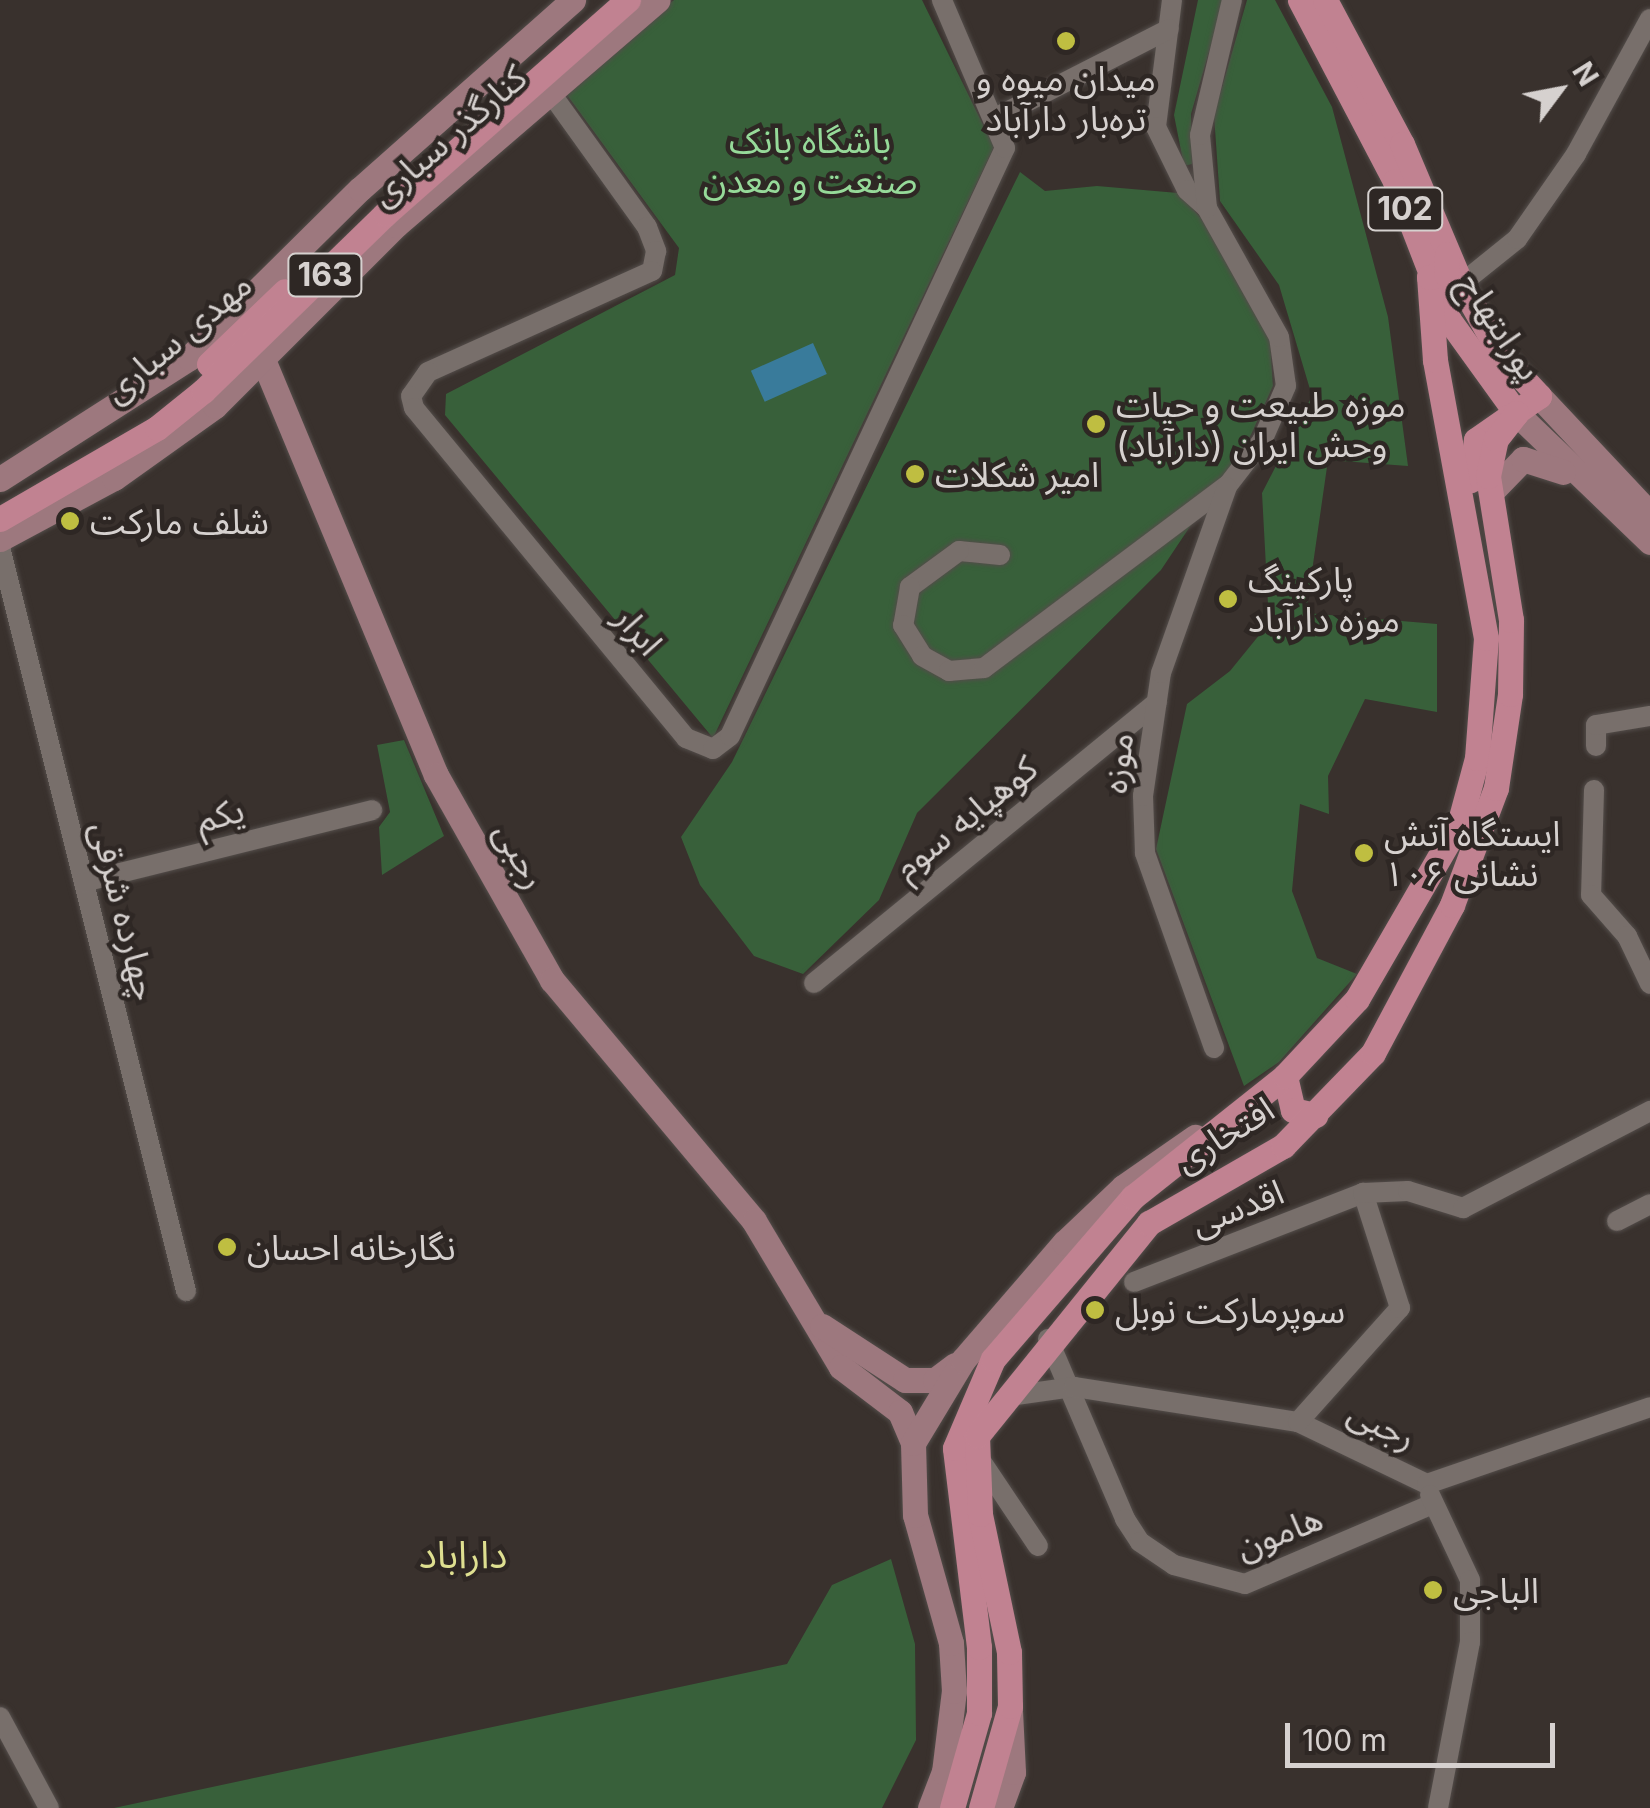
<!DOCTYPE html>
<meta charset="utf-8">
<style>
body{margin:0}
#map{position:relative;width:1650px;height:1808px;overflow:hidden;background:#39312d;font-family:Inter,"Noto Sans Arabic",sans-serif}
div>[style]{position:absolute}
.green>*{inset:0;background:#38603a}
.water>*{inset:0;background:#397b9b;transform-origin:0 0}
.roads{filter:drop-shadow(0 0 2px #534d4a) drop-shadow(0 0 2px #534d4a)}
.minor>*{height:20px;margin:-10px;padding:0 10px;transform-origin:10px;border-radius:10px;background:#786f6b}
.secondary>*{height:25px;margin:-12.5px;padding:0 12.5px;transform-origin:12.5px;border-radius:12.5px;background:#9d787e}
.primary>*{height:25px;margin:-12.5px;padding:0 12.5px;transform-origin:12.5px;border-radius:12.5px;background:#c18291}
.dots>*{width:28px;height:28px;translate:-50% -50%;box-sizing:border-box;border:5px solid #2e2724;border-radius:50%}
span{translate:-50% -50%;white-space:nowrap;text-align:center;line-height:1.15;-webkit-text-stroke:9px #2e2724;paint-order:stroke}
.shield-label span{padding:2px 8px;background:#2e2724;border:2px solid;border-radius:8px;-webkit-text-stroke-width:0}
.shield-label{font-size:32px;color:#d6d1cf;font-weight:700}
.poi-label{font-size:35px;color:#d6d1cf}
.left{translate:0 -50%;text-align:left}
.street-label{font-size:35px;color:#d6d1cf}
.park-label{font-size:35px;color:#96da99}
.neighbourhood-label{font-size:38px;color:#dedf90}
.north{position:absolute;left:1510px;top:40px;width:100px;height:100px;-webkit-text-stroke:8px #2e2724;paint-order:stroke;rotate:58deg;font-size:28px;font-weight:700;line-height:40px;text-align:center;color:#d6d1cf}
.north::after{content:'';display:block;margin:auto;width:35px;height:45px;background:#d6d1cf;clip-path:polygon(50% 0,100% 100%,50% 72%,0 100%)}
.scale{position:absolute;left:1285px;top:1723px;width:270px;height:45px;box-sizing:border-box;border:5px solid #d6d1cf;border-top:0;padding-left:12px;font-size:30px;line-height:35px;white-space:nowrap;color:#d6d1cf;-webkit-text-stroke:8px #2e2724;paint-order:stroke}
</style>
<div id="map">
<div class="green">
<div style="clip-path:polygon(674px 0,922px 0,994px 147px,713px 738px,445px 415px,446px 394px,675px 275px,679px 248px,564px 91px)"></div>
<div style="clip-path:polygon(1198px 0,1224px 0,1191px 114px,1192px 164px,1184px 166px,1174px 115px)"></div>
<div style="clip-path:polygon(1247px 0,1275px 0,1332px 107px,1388px 317px,1408px 466px,1328px 460px,1306px 613px,1437px 624px,1437px 712px,1365px 699px,1328px 776px,1329px 814px,1300px 804px,1292px 891px,1317px 958px,1357px 974px,1279px 1062px,1244px 1086px,1156px 849px,1187px 704px,1230px 671px,1269px 623px,1262px 493px,1312px 396px,1279px 285px,1220px 201px,1214px 115px)"></div>
<div style="clip-path:polygon(1020px 172px,1045px 191px,1097px 186px,1178px 193px,1201px 218px,1270px 341px,1273px 386px,1251px 435px,1161px 570px,917px 813px,879px 900px,803px 974px,754px 956px,700px 885px,681px 837px,732px 762px)"></div>
<div style="clip-path:polygon(404px 740px,444px 836px,382px 875px,379px 827px,390px 812px,377px 745px)"></div>
<div style="clip-path:polygon(891px 1559px,915px 1644px,916px 1740px,882px 1808px,114px 1808px,787px 1664px,832px 1585px)"></div>
</div>
<div class="water">
<div style="left:813px;top:343px;width:34px;height:68px;rotate:66deg"></div>
</div>
<div class="roads">
<div class="minor">
<div style="left:1172px;top:0;width:128px;rotate:97.2deg"></div>
<div style="left:1156px;top:127px;width:70px;rotate:63.8deg"></div>
<div style="left:1187px;top:190px;width:27px;rotate:42deg"></div>
<div style="left:550px;top:92px;width:166px;rotate:54.3deg"></div>
<div style="left:647px;top:227px;width:26px;rotate:69deg"></div>
<div style="left:656px;top:251px;width:20px;rotate:101deg"></div>
<div style="left:652px;top:271px;width:246px;rotate:155.7deg"></div>
<div style="left:428px;top:372px;width:29px;rotate:125deg"></div>
<div style="left:411px;top:396px;width:12px;rotate:76deg"></div>
<div style="left:414px;top:408px;width:428px;rotate:50.5deg"></div>
<div style="left:686px;top:738px;width:29px;rotate:22deg"></div>
<div style="left:713px;top:749px;width:21px;rotate:-37deg"></div>
<div style="left:730px;top:736px;width:649px;rotate:-64.94deg"></div>
<div style="left:1005px;top:148px;width:161px;rotate:-113.1deg"></div>
<div style="left:997px;top:117px;width:193px;rotate:-27.1deg"></div>
<div style="left:1461px;top:284px;width:72px;rotate:-38.8deg"></div>
<div style="left:1517px;top:239px;width:103px;rotate:-55.2deg"></div>
<div style="left:1576px;top:154px;width:154px;rotate:-61.3deg"></div>
<div style="left:0;top:547px;width:767px;rotate:75.96deg"></div>
<div style="left:1000px;top:555px;width:41px;rotate:-174.4deg"></div>
<div style="left:959px;top:551px;width:61px;rotate:143.7deg"></div>
<div style="left:910px;top:587px;width:39px;rotate:100deg"></div>
<div style="left:903px;top:625px;width:36px;rotate:58deg"></div>
<div style="left:922px;top:656px;width:31px;rotate:29deg"></div>
<div style="left:949px;top:671px;width:35px;rotate:-5deg"></div>
<div style="left:984px;top:668px;width:305px;rotate:-36.9deg"></div>
<div style="left:1228px;top:485px;width:56px;rotate:-52.3deg"></div>
<div style="left:1262px;top:441px;width:60px;rotate:-66.4deg"></div>
<div style="left:1286px;top:386px;width:49px;rotate:-98.1deg"></div>
<div style="left:1279px;top:337px;width:148px;rotate:-119.2deg"></div>
<div style="left:1207px;top:208px;width:73px;rotate:-95.5deg"></div>
<div style="left:1200px;top:135px;width:139px;rotate:-76.7deg"></div>
<div style="left:1596px;top:746px;width:21px;rotate:-90deg"></div>
<div style="left:1596px;top:725px;width:55px;rotate:-9.5deg"></div>
<div style="left:1594px;top:790px;width:105px;rotate:91.6deg"></div>
<div style="left:1591px;top:895px;width:55px;rotate:48.7deg"></div>
<div style="left:1627px;top:936px;width:53px;rotate:64.4deg"></div>
<div style="left:84px;top:882px;width:297px;rotate:-14deg"></div>
<div style="left:814px;top:983px;width:443px;rotate:-39.3deg"></div>
<div style="left:1214px;top:1048px;width:207px;rotate:-109.5deg"></div>
<div style="left:1145px;top:853px;width:57px;rotate:-92deg"></div>
<div style="left:1143px;top:796px;width:124px;rotate:-81.7deg"></div>
<div style="left:1161px;top:673px;width:197px;rotate:-70.5deg"></div>
<div style="left:1617px;top:1221px;width:37px;rotate:-27deg"></div>
<div style="left:1134px;top:1282px;width:246px;rotate:-21.2deg"></div>
<div style="left:1048px;top:1339px;width:196px;rotate:66.8deg"></div>
<div style="left:1125px;top:1519px;width:27px;rotate:57deg"></div>
<div style="left:1140px;top:1542px;width:41px;rotate:34.1deg"></div>
<div style="left:1174px;top:1565px;width:73px;rotate:15deg"></div>
<div style="left:1245px;top:1584px;width:204px;rotate:-23.1deg"></div>
<div style="left:1009px;top:1396px;width:66px;rotate:-7.9deg"></div>
<div style="left:1074px;top:1387px;width:227px;rotate:8.9deg"></div>
<div style="left:1298px;top:1422px;width:143px;rotate:25.7deg"></div>
<div style="left:1427px;top:1484px;width:236px;rotate:-19deg"></div>
<div style="left:1298px;top:1422px;width:153px;rotate:-48.2deg"></div>
<div style="left:1400px;top:1308px;width:121px;rotate:-107.8deg"></div>
<div style="left:1363px;top:1193px;width:45px;rotate:-2.5deg"></div>
<div style="left:1408px;top:1191px;width:58px;rotate:17.2deg"></div>
<div style="left:1463px;top:1208px;width:211px;rotate:-27.4deg"></div>
<div style="left:975px;top:1452px;width:113px;rotate:56.2deg"></div>
<div style="left:1430px;top:1495px;width:94px;rotate:64.8deg"></div>
<div style="left:1470px;top:1580px;width:62px;rotate:90deg"></div>
<div style="left:1470px;top:1642px;width:169px;rotate:100.9deg"></div>
<div style="left:0;top:1717px;width:103px;rotate:61.7deg"></div>
</div>
<div class="secondary">
<div style="left:264px;top:362px;width:447px;rotate:67.4deg"></div>
<div style="left:436px;top:775px;width:236px;rotate:60.5deg"></div>
<div style="left:552px;top:980px;width:314px;rotate:50deg"></div>
<div style="left:754px;top:1221px;width:170px;rotate:59.2deg"></div>
<div style="left:841px;top:1367px;width:74px;rotate:37.3deg"></div>
<div style="left:900px;top:1412px;width:34px;rotate:67deg"></div>
<div style="left:1539px;top:396px;width:162px;rotate:46.8deg"></div>
<div style="left:1516px;top:413px;width:186px;rotate:43.9deg"></div>
<div style="left:0;top:479px;width:224px;rotate:-32.6deg"></div>
<div style="left:189px;top:358px;width:240px;rotate:-44.7deg"></div>
<div style="left:360px;top:189px;width:285px;rotate:-41.6deg"></div>
<div style="left:1491px;top:492px;width:46px;rotate:-45.9deg"></div>
<div style="left:1523px;top:459px;width:42px;rotate:18deg"></div>
<div style="left:0;top:539px;width:129px;rotate:-28.2deg"></div>
<div style="left:114px;top:478px;width:124px;rotate:-35.5deg"></div>
<div style="left:215px;top:406px;width:256px;rotate:-45deg"></div>
<div style="left:396px;top:225px;width:345px;rotate:-40.7deg"></div>
<div style="left:822px;top:1326px;width:99px;rotate:33deg"></div>
<div style="left:905px;top:1380px;width:30px"></div>
<div style="left:935px;top:1380px;width:25px;rotate:-37deg"></div>
<div style="left:930px;top:1808px;width:39px;rotate:-69deg"></div>
<div style="left:944px;top:1772px;width:82px;rotate:-83deg"></div>
<div style="left:954px;top:1691px;width:48px;rotate:-93.6deg"></div>
<div style="left:951px;top:1643px;width:133px;rotate:-105.7deg"></div>
<div style="left:915px;top:1515px;width:72px;rotate:-91.6deg"></div>
<div style="left:913px;top:1443px;width:97px;rotate:-58.9deg"></div>
<div style="left:963px;top:1360px;width:155px;rotate:-49.2deg"></div>
<div style="left:1064px;top:1243px;width:81px;rotate:-43.5deg"></div>
<div style="left:1123px;top:1187px;width:88px;rotate:-34.8deg"></div>
<div style="left:1000px;top:1808px;width:38px;rotate:-70deg"></div>
<div style="left:1013px;top:1772px;width:62px;rotate:-92.8deg"></div>
</div>
<div class="primary">
<div style="left:1300px;top:0;width:204px;rotate:62.3deg"></div>
<div style="left:1395px;top:181px;width:149px;rotate:68.8deg"></div>
<div style="left:1449px;top:320px;width:115px;rotate:54.2deg"></div>
<div style="left:1325px;top:0;width:163px;rotate:61.9deg"></div>
<div style="left:1402px;top:144px;width:152px;rotate:67.1deg"></div>
<div style="left:1461px;top:284px;width:81px;rotate:60.6deg"></div>
<div style="left:1501px;top:355px;width:56px;rotate:47.2deg"></div>
<div style="left:1539px;top:396px;width:77px;rotate:145.1deg"></div>
<div style="left:1476px;top:440px;width:41px;rotate:98.3deg"></div>
<div style="left:209px;top:364px;width:105px;rotate:-43.8deg"></div>
<div style="left:0;top:519px;width:181px;rotate:-30.1deg"></div>
<div style="left:157px;top:428px;width:59px;rotate:-38.8deg"></div>
<div style="left:203px;top:391px;width:254px;rotate:-44.2deg"></div>
<div style="left:385px;top:214px;width:324px;rotate:-41.4deg"></div>
<div style="left:1285px;top:1076px;width:35px;rotate:77deg"></div>
<div style="left:1293px;top:1110px;width:23px;rotate:13deg"></div>
<div style="left:952px;top:1808px;width:99px;rotate:-74.1deg"></div>
<div style="left:979px;top:1713px;width:66px;rotate:-90deg"></div>
<div style="left:979px;top:1647px;width:200px;rotate:-96.9deg"></div>
<div style="left:955px;top:1448px;width:97px;rotate:-66.9deg"></div>
<div style="left:993px;top:1359px;width:214px;rotate:-49.2deg"></div>
<div style="left:1133px;top:1197px;width:194px;rotate:-38.5deg"></div>
<div style="left:1285px;top:1076px;width:105px;rotate:-46.9deg"></div>
<div style="left:1357px;top:999px;width:206px;rotate:-59.9deg"></div>
<div style="left:1460px;top:821px;width:65px;rotate:-74.9deg"></div>
<div style="left:1477px;top:758px;width:120px;rotate:-85.7deg"></div>
<div style="left:1486px;top:638px;width:283px;rotate:-100.4deg"></div>
<div style="left:1435px;top:360px;width:83px;rotate:-94.1deg"></div>
<div style="left:1429px;top:277px;width:17px;rotate:-10deg"></div>
<div style="left:1446px;top:274px;width:20px;rotate:-87deg"></div>
<div style="left:981px;top:1808px;width:106px;rotate:-74.1deg"></div>
<div style="left:1010px;top:1706px;width:54px;rotate:-91.1deg"></div>
<div style="left:1009px;top:1652px;width:141px;rotate:-101.9deg"></div>
<div style="left:980px;top:1514px;width:78px;rotate:-92.2deg"></div>
<div style="left:977px;top:1436px;width:274px;rotate:-51.1deg"></div>
<div style="left:1149px;top:1223px;width:155px;rotate:-29.9deg"></div>
<div style="left:1283px;top:1146px;width:129px;rotate:-45.9deg"></div>
<div style="left:1373px;top:1053px;width:168px;rotate:-61.9deg"></div>
<div style="left:1452px;top:905px;width:125px;rotate:-69.4deg"></div>
<div style="left:1496px;top:788px;width:95px;rotate:-81.5deg"></div>
<div style="left:1510px;top:694px;width:74px;rotate:-89.2deg"></div>
<div style="left:1511px;top:620px;width:146px;rotate:-99.1deg"></div>
<div style="left:1488px;top:476px;width:38px;rotate:-78deg"></div>
<div style="left:1496px;top:439px;width:33px;rotate:-52deg"></div>
</div>
</div>
<div class="dots">
<div style="left:1066px;top:41px;background:#bfbe41"></div>
<div style="left:1096px;top:424px;background:#bfbe41"></div>
<div style="left:915px;top:474px;background:#bfbe41"></div>
<div style="left:70px;top:521px;background:#bfbe41"></div>
<div style="left:1228px;top:599px;background:#bfbe41"></div>
<div style="left:1364px;top:853px;background:#bfbe41"></div>
<div style="left:227px;top:1247px;background:#bfbe41"></div>
<div style="left:1095px;top:1310px;background:#bfbe41"></div>
<div style="left:1433px;top:1590px;background:#bfbe41"></div>
</div>
<div class="shield-label">
<span style="left:1405px;top:209px">102</span>
<span style="left:325px;top:275px">163</span>
</div>
<div class="poi-label">
<span style="left:1066px;top:98px">میدان میوه و<br>تره‌بار دارآباد</span>
<span class="left" style="left:1116px;top:424px">موزه طبیعت و حیات<br>وحش ایران (دارآباد)</span>
<span class="left" style="left:935px;top:474px">امیر شکلات</span>
<span class="left" style="left:90px;top:521px">شلف مارکت</span>
<span class="left" style="left:1248px;top:599px">پارکینگ<br>موزه دارآباد</span>
<span class="left" style="left:1384px;top:853px">ایستگاه آتش<br>نشانی ۱۰۶</span>
<span class="left" style="left:247px;top:1247px">نگارخانه احسان</span>
<span class="left" style="left:1115px;top:1310px">سوپرمارکت نوبل</span>
<span class="left" style="left:1453px;top:1590px">الباجی</span>
</div>
<div class="street-label">
<span style="left:448px;top:135px;rotate:-41deg">کنارگذر سباری</span>
<span style="left:1501px;top:326px;rotate:57deg">پورابتهاج</span>
<span style="left:177px;top:337px;rotate:-40deg">مهدی سباری</span>
<span style="left:639px;top:630px;rotate:50deg">ابرار</span>
<span style="left:1117px;top:763px;rotate:-83deg">موزه</span>
<span style="left:220px;top:814px;rotate:-14deg">یکم</span>
<span style="left:965px;top:817px;rotate:-39deg">کوهپایه سوم</span>
<span style="left:521px;top:855px;rotate:61deg">رجبی</span>
<span style="left:125px;top:911px;rotate:76deg">چهارده شرقی</span>
<span style="left:1224px;top:1134px;rotate:-32deg">افتخاری</span>
<span style="left:1237px;top:1207px;rotate:-21deg">اقدسی</span>
<span style="left:1382px;top:1424px;rotate:25deg">رجبی</span>
<span style="left:1279px;top:1532px;rotate:-21deg">هامون</span>
</div>
<div class="park-label">
<span style="left:810px;top:160px">باشگاه بانک<br>صنعت و معدن</span>
</div>
<div class="neighbourhood-label">
<span style="left:463px;top:1555px">داراباد</span>
</div>
<div class="north">N</div>
<div class="scale">100 m</div>
</div>
